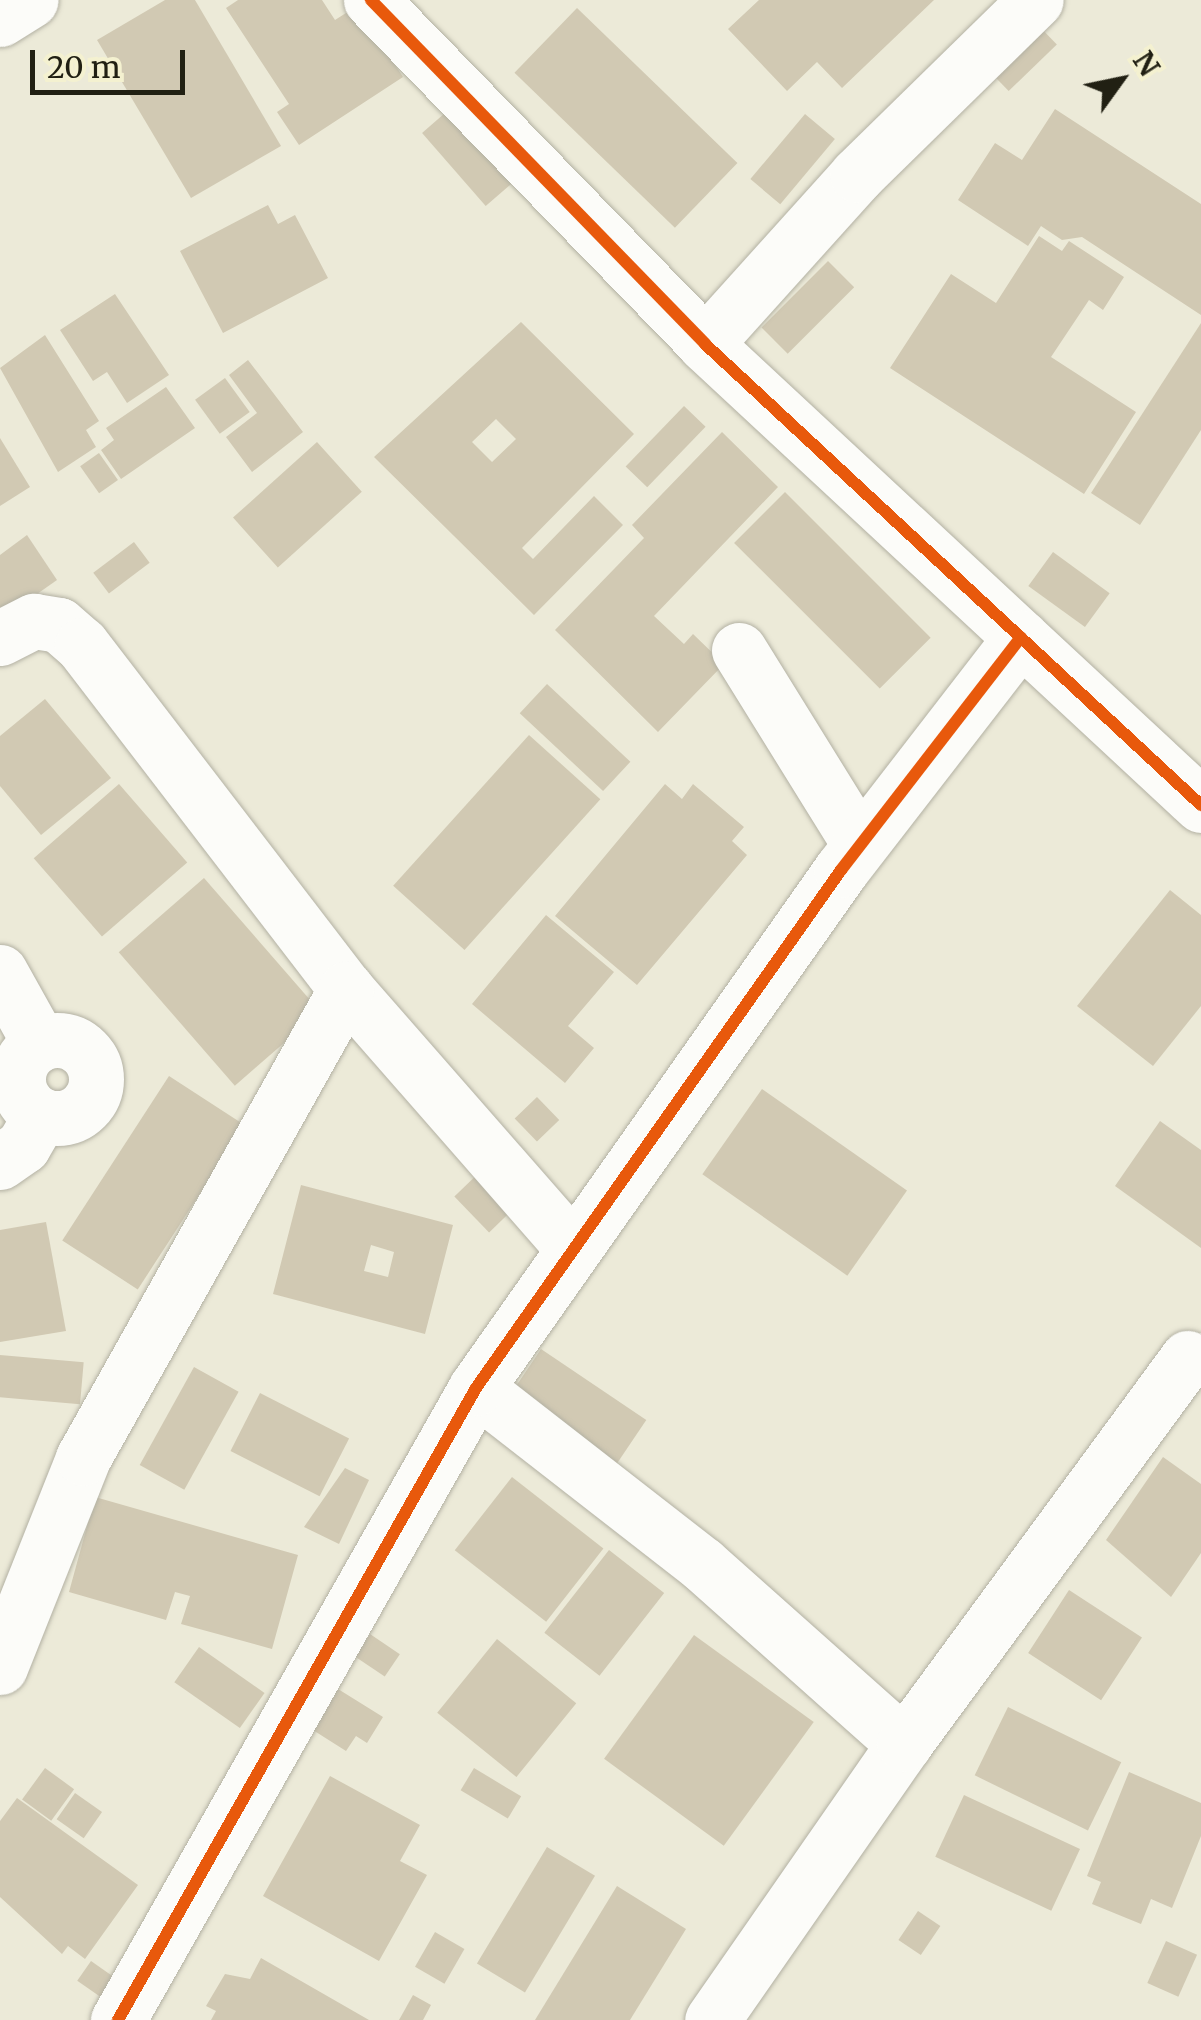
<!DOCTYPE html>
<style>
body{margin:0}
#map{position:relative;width:1201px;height:2020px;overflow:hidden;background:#ecead8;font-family:Merriweather,serif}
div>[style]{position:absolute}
.building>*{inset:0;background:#d1c9b3;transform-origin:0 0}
.roads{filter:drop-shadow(0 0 2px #b3b1a3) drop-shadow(0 0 2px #b3b1a3)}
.minor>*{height:55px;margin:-27.5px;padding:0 27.5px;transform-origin:27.5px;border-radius:27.5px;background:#fcfcf9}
.minor>.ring{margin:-27.5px;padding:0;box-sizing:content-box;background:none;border:55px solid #fcfcf9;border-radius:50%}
.cycleway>*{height:12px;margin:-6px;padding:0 6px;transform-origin:6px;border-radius:6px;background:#e8590c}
span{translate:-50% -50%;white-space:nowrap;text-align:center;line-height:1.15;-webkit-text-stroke:10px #f4f1d0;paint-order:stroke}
.north{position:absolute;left:1071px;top:30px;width:100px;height:100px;-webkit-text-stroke:8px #f4f1d0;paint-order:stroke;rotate:57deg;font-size:28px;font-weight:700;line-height:40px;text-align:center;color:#212013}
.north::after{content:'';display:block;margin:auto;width:35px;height:45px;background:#212013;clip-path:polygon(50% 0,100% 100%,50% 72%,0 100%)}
.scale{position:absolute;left:30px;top:50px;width:155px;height:45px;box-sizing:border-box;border:5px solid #212013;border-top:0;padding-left:12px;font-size:30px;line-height:35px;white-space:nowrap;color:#212013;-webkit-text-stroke:8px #f4f1d0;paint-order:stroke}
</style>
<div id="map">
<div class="building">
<div style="clip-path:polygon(165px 0,195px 0,281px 146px,191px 198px,97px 40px)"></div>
<div style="clip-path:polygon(238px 0,322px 0,335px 20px,357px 6px,403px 77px,299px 145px,277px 112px,289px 104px,226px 8px)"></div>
<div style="clip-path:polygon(759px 0,934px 0,842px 88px,817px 62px,787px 91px,728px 29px)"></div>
<div style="left:577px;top:8px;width:223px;height:90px;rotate:44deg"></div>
<div style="left:1036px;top:23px;width:30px;height:67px;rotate:46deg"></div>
<div style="left:453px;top:106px;width:97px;height:41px;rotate:49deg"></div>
<div style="clip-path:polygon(1055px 109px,1201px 204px,1201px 315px,1082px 237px,1062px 240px,1041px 226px,1028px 246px,958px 200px,995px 143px,1022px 160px)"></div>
<div style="left:805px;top:114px;width:39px;height:85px;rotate:40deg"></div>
<div style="clip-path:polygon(268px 205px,278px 224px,295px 215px,328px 278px,223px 333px,180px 251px)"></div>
<div style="clip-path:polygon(1039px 236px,1062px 251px,1069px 241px,1124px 277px,1103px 310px,1089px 300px,1051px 357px,1136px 412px,1084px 494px,890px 368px,951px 274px,996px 303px)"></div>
<div style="left:828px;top:261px;width:37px;height:94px;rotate:45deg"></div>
<div style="clip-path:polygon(115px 294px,169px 375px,127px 403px,107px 372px,93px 381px,60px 330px)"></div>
<div style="clip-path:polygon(evenodd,521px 322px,634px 434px,522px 548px,533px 559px,594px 496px,623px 525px,534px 615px,374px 457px,521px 322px,496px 419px,516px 439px,492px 462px,472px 442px,496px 419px)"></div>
<div style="clip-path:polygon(1201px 323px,1201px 430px,1140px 525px,1091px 493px)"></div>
<div style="clip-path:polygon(45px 335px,99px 421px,86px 430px,96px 447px,58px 472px,0 368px)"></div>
<div style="clip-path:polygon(248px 360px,303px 432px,252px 472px,226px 437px,257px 413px,229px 375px)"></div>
<div style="left:225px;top:378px;width:42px;height:37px;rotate:54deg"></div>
<div style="clip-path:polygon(166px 387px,195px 428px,121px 479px,101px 450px,114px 440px,106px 428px)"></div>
<div style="left:684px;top:406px;width:30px;height:84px;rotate:44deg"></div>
<div style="clip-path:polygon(722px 432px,778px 487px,654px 616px,684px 644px,693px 634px,724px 664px,658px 732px,555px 630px,644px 538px,632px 525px)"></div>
<div style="clip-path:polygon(0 438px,30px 487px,0 506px)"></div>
<div style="left:317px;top:442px;width:67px;height:113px;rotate:48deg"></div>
<div style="left:99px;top:453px;width:33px;height:23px;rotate:55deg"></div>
<div style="left:785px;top:492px;width:206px;height:72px;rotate:45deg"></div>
<div style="clip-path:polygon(27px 535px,57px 580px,0 620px,0 555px)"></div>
<div style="left:134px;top:542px;width:26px;height:51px;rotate:53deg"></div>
<div style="left:1053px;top:552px;width:70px;height:42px;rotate:36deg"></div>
<div style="left:547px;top:684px;width:114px;height:40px;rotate:43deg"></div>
<div style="clip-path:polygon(45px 699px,111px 778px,41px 835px,0 786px,0 736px)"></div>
<div style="left:529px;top:735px;width:96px;height:203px;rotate:42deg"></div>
<div style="left:119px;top:784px;width:104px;height:113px;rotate:49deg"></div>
<div style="clip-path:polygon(665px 784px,682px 799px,693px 784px,744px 827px,732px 841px,747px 855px,637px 985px,555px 916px)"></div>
<div style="left:204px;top:878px;width:177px;height:113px;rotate:49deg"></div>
<div style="clip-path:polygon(1170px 890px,1201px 915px,1201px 1006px,1153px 1066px,1077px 1006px)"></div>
<div style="clip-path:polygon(546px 915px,614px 972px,568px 1026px,594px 1048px,565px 1083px,472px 1004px)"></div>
<div style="clip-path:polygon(0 1047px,15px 1109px,0 1112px)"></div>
<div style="left:169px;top:1076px;width:90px;height:196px;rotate:33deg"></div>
<div style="left:762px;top:1089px;width:177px;height:104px;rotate:35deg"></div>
<div style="left:537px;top:1097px;width:32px;height:31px;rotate:46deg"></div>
<div style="clip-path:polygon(1160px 1121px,1201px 1150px,1201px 1248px,1115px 1186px)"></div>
<div style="left:486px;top:1166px;width:50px;height:44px;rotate:46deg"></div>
<div style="clip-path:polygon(evenodd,301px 1185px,453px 1225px,425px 1334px,273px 1294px,301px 1185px,371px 1245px,394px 1252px,388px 1277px,364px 1271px,371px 1245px)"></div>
<div style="clip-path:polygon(46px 1222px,66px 1331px,0 1342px,0 1230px)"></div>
<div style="left:541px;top:1349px;width:127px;height:60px;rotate:34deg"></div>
<div style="left:0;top:1355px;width:84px;height:42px;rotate:5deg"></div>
<div style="left:194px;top:1367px;width:51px;height:112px;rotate:29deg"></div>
<div style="left:260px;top:1393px;width:100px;height:65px;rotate:27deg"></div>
<div style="clip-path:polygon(1163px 1457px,1201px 1484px,1201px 1553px,1171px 1597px,1106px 1540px)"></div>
<div style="clip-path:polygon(345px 1468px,369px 1480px,339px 1544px,304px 1527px)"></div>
<div style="left:512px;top:1477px;width:116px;height:93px;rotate:38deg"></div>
<div style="clip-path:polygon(95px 1497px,298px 1555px,272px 1649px,181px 1624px,190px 1596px,175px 1592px,166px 1620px,69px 1592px)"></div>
<div style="left:609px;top:1550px;width:70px;height:105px;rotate:38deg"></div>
<div style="left:1069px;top:1590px;width:87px;height:75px;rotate:33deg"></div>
<div style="left:370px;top:1634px;width:36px;height:27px;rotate:34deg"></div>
<div style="left:694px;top:1635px;width:148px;height:153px;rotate:36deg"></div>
<div style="left:497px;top:1639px;width:102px;height:95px;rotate:39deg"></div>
<div style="left:199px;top:1647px;width:80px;height:43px;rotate:35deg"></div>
<div style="clip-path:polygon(330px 1684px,383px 1717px,367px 1743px,356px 1736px,346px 1751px,305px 1725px)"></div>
<div style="left:1008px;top:1707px;width:126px;height:76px;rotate:26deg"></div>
<div style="left:45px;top:1768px;width:36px;height:39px;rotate:36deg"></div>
<div style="left:474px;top:1768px;width:55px;height:26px;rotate:31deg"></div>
<div style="clip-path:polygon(1129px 1772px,1201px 1803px,1201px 1836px,1172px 1908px,1151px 1899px,1141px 1924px,1092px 1904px,1101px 1882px,1087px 1876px)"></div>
<div style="clip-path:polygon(330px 1776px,420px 1825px,400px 1861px,427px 1875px,379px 1961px,263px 1896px)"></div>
<div style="left:75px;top:1793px;width:33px;height:32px;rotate:35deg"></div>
<div style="left:964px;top:1795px;width:128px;height:68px;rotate:25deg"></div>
<div style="clip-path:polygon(17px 1798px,138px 1885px,85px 1959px,68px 1946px,62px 1954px,0 1897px,0 1821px)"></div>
<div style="left:547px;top:1847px;width:56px;height:136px;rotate:31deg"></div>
<div style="clip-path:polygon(617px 1886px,686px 1929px,630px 2020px,535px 2020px)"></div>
<div style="left:918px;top:1911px;width:27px;height:35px;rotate:34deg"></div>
<div style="left:435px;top:1932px;width:34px;height:40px;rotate:30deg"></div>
<div style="left:1166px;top:1941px;width:34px;height:46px;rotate:24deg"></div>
<div style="clip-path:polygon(261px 1958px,369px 2020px,211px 2020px,216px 2011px,206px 2006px,225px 1974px,250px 1979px)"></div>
<div style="left:91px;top:1961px;width:33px;height:24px;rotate:35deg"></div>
<div style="clip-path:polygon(413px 1995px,431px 2005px,423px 2020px,399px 2020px)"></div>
</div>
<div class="roads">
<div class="minor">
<div style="left:371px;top:0;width:479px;rotate:45.8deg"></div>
<div style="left:705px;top:344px;width:677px;rotate:42.91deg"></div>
<div style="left:0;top:19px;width:36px;rotate:-32deg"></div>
<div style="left:705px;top:344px;width:227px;rotate:-48deg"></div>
<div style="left:857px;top:175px;width:250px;rotate:-44.4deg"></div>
<div style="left:0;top:638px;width:38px;rotate:-27deg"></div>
<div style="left:34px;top:621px;width:25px;rotate:9deg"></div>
<div style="left:59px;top:625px;width:30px;rotate:41deg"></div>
<div style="left:82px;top:645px;width:434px;rotate:52.5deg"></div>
<div style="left:346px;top:989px;width:340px;rotate:48.8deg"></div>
<div style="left:739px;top:650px;width:229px;rotate:58.2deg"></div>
<div style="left:0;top:972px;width:82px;rotate:60.9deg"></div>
<div class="ring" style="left:18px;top:1040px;width:23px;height:23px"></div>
<div style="left:0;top:1162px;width:28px;rotate:-35deg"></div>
<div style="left:23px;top:1146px;width:36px;rotate:-60deg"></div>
<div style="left:476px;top:1388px;width:286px;rotate:37.9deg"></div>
<div style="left:702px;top:1564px;width:271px;rotate:41.7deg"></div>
<div style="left:904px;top:1744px;width:336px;rotate:124.8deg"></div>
<div style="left:0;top:1667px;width:225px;rotate:-68.3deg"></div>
<div style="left:83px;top:1458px;width:538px;rotate:-60.72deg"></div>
<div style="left:904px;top:1744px;width:479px;rotate:-53.7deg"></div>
<div style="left:118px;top:2020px;width:726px;rotate:-60.47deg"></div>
<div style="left:476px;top:1388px;width:634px;rotate:-54.83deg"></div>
<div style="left:841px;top:870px;width:294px;rotate:-52.3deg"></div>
</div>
</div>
<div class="cycleway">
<div style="left:371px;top:0;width:479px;rotate:45.8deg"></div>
<div style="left:705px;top:344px;width:677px;rotate:42.91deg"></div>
<div style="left:118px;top:2020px;width:726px;rotate:-60.47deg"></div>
<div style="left:476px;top:1388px;width:634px;rotate:-54.83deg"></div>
<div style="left:841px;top:870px;width:294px;rotate:-52.3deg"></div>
</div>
<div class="north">N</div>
<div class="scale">20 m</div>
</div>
